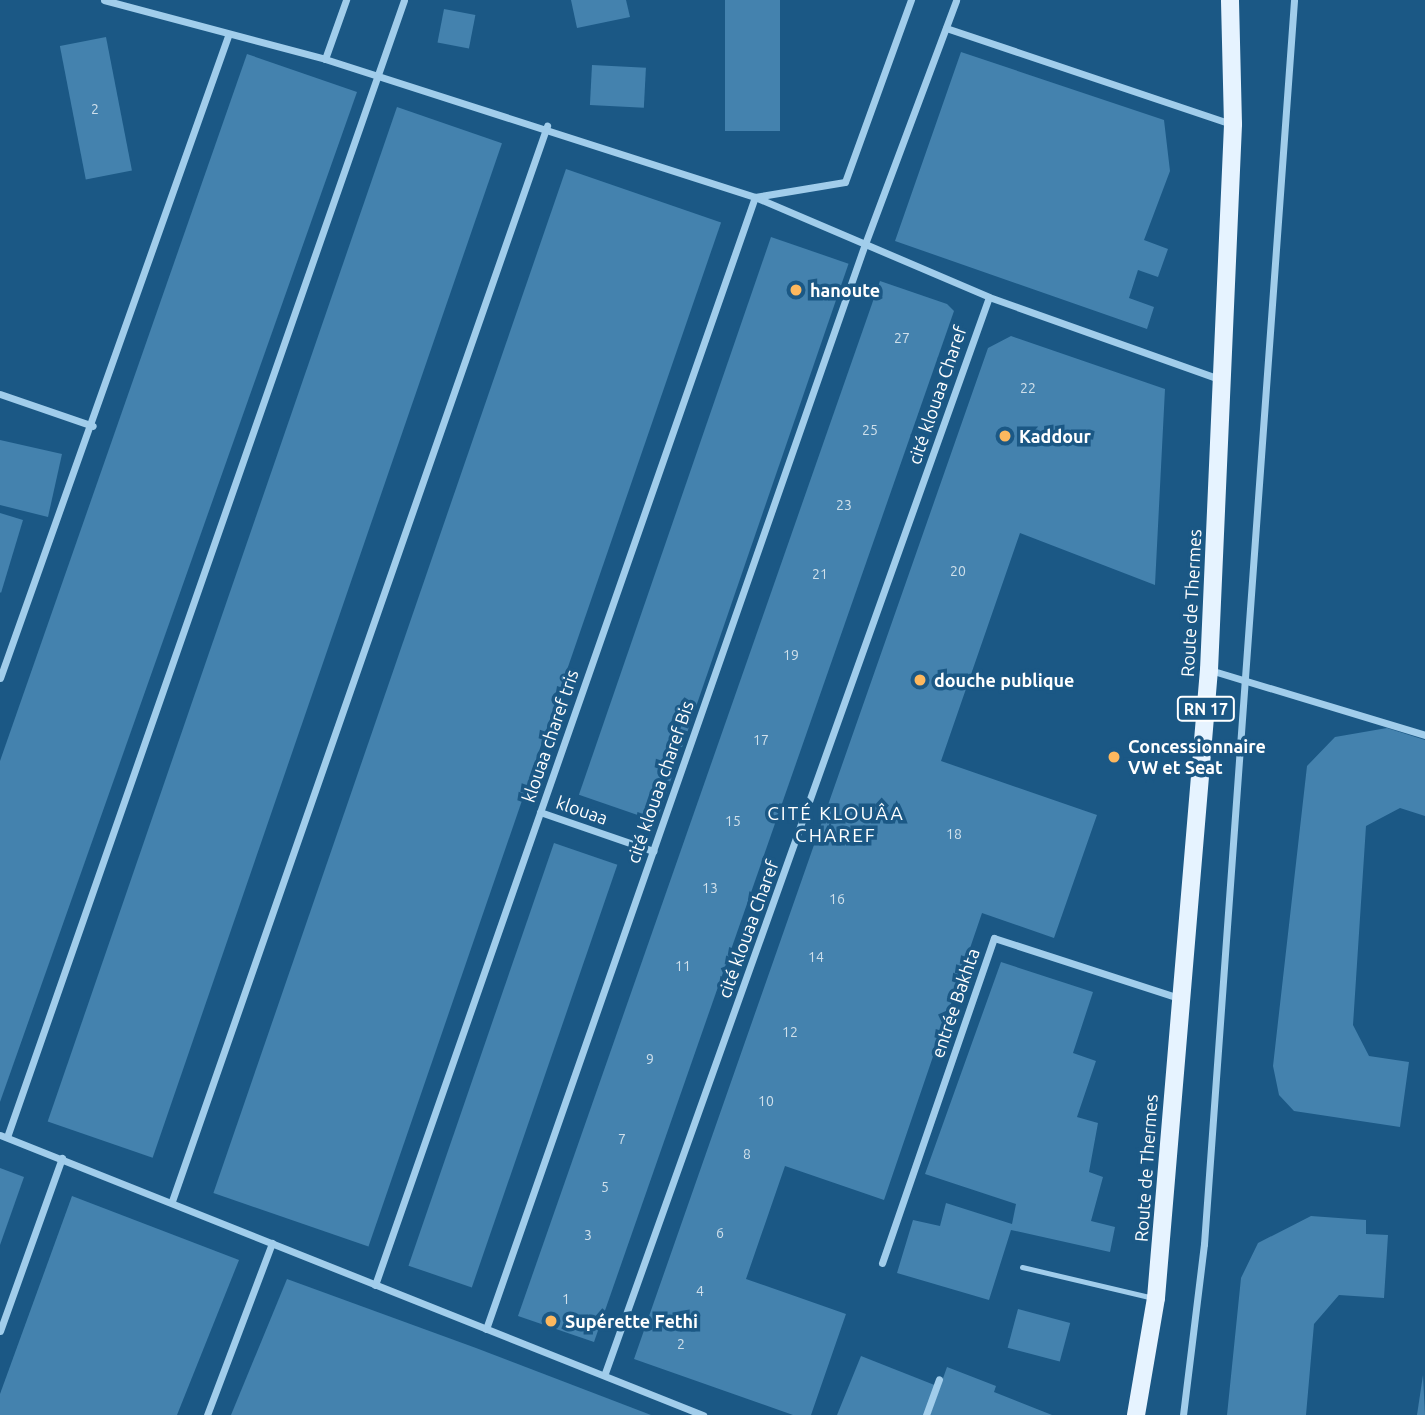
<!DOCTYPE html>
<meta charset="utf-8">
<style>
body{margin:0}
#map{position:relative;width:1425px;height:1415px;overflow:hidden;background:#1b5885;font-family:Ubuntu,sans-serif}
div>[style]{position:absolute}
.building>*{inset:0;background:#4482ae;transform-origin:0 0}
.lane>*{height:5px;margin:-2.5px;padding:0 2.5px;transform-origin:2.5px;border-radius:2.5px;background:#a1cdeb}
.street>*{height:7px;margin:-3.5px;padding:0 3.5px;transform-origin:3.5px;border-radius:3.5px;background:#a1cdeb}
.primary>*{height:18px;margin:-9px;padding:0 9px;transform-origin:9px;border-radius:9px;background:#e6f3ff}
.dots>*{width:19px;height:19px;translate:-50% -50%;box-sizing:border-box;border:4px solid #1b5885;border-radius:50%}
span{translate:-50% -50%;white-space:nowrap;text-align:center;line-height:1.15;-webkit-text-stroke:7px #1b5885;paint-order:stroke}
.number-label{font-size:14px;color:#d0e0eb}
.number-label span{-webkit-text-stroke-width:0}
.shield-label span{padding:2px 5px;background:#1b5885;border:2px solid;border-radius:5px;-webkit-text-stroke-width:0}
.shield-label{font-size:16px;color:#fff;font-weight:700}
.poi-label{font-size:18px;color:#fff;font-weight:700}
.left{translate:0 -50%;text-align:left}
.street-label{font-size:18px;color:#fff}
.neighbourhood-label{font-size:19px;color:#fff;letter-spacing:2px}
</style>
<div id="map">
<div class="building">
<div style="clip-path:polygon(571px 0,626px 0,630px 17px,577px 28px)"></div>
<div style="left:725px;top:0;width:55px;height:131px"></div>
<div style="left:444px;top:9px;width:32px;height:34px;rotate:11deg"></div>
<div style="left:106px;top:37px;width:136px;height:47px;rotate:79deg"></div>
<div style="clip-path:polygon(961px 52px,1164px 120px,1170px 171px,1144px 240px,1168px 249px,1158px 277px,1138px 270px,1129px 298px,1154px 307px,1147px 329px,895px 241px)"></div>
<div style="clip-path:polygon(247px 54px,357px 92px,0 1102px,0 761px)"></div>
<div style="left:592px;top:65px;width:54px;height:40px;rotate:3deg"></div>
<div style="left:397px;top:107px;width:111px;height:1073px;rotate:19deg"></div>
<div style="left:566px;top:169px;width:164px;height:1083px;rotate:19deg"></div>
<div style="left:771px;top:237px;width:82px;height:590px;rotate:19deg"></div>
<div style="clip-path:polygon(880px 281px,947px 304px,954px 311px,594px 1342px,518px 1316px)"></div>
<div style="clip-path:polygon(1011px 336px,1165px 389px,1155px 585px,1020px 533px,941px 761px,1097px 815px,1054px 938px,982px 913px,884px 1200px,785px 1166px,746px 1279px,846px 1314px,811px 1415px,793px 1415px,634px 1359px,988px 348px)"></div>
<div style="clip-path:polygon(0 440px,62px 454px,48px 517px,0 505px)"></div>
<div style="clip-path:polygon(0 513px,23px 520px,1px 593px,0 592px)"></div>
<div style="clip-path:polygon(1387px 728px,1425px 740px,1425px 816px,1400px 808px,1366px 826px,1353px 1025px,1369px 1056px,1409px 1062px,1400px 1127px,1294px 1111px,1279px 1095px,1273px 1066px,1307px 766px,1335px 737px)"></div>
<div style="left:554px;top:843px;width:67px;height:447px;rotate:19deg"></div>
<div style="clip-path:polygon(1001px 962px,1093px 992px,1073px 1053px,1096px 1061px,1077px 1117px,1098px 1123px,1089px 1172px,1103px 1177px,1091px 1221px,1115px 1227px,1110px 1252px,1011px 1230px,989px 1300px,897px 1273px,913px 1220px,940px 1226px,946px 1203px,1012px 1224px,1016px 1204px,925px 1174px)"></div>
<div style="clip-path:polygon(0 1168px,24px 1177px,0 1245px)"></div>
<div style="clip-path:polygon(72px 1196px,239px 1260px,177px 1415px,0 1415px,0 1394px)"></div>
<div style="clip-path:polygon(1311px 1216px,1366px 1220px,1366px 1234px,1388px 1235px,1384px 1298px,1339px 1295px,1314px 1324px,1306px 1415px,1227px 1415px,1241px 1278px,1258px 1243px)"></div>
<div style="clip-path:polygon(287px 1279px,476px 1348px,651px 1415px,231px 1415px)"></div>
<div style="left:1018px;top:1309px;width:54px;height:40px;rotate:15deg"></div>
<div style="clip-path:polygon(861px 1356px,937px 1386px,925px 1415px,837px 1415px)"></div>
<div style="clip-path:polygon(947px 1367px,996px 1386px,994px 1392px,1052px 1415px,930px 1415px)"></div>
<div style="clip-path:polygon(1423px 1375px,1425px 1415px,1417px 1415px)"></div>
</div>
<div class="lane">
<div style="left:1022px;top:1267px;width:135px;rotate:13.3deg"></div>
</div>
<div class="street">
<div style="left:104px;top:0;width:229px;rotate:14.9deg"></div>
<div style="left:325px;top:59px;width:452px;rotate:17.8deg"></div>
<div style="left:755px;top:197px;width:254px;rotate:23.1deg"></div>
<div style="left:989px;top:297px;width:247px;rotate:19.6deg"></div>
<div style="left:946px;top:28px;width:301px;rotate:18.6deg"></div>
<div style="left:325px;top:59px;width:63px;rotate:-70.4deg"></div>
<div style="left:0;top:394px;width:98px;rotate:19deg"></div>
<div style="left:1210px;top:670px;width:225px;rotate:16.8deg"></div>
<div style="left:0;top:678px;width:681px;rotate:-70.45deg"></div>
<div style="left:540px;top:812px;width:120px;rotate:19deg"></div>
<div style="left:0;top:1135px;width:757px;rotate:21.72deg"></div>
<div style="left:7px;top:1137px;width:1204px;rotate:-70.75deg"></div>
<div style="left:172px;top:1201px;width:1139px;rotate:-70.77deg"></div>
<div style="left:882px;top:1263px;width:344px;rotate:-71deg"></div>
<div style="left:994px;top:938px;width:194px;rotate:18deg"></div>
<div style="left:375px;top:1285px;width:1152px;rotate:-70.75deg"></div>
<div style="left:755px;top:197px;width:91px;rotate:-9.5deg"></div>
<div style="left:845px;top:182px;width:194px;rotate:-70.1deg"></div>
<div style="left:486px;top:1329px;width:1149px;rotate:-70.75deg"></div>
<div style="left:865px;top:244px;width:260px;rotate:-69.5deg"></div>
<div style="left:0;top:1331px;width:184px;rotate:-70.3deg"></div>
<div style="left:605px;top:1373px;width:1142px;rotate:-70.36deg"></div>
<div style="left:207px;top:1415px;width:184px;rotate:-69.3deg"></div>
<div style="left:926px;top:1415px;width:38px;rotate:-70deg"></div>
<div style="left:1183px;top:1415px;width:172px;rotate:-83deg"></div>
<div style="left:1204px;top:1244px;width:1247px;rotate:-85.86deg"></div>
</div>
<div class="primary">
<div style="left:1136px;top:1415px;width:119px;rotate:-80.3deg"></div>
<div style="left:1156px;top:1298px;width:630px;rotate:-85.18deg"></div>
<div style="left:1209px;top:670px;width:547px;rotate:-87.48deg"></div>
<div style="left:1233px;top:124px;width:124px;rotate:-91.4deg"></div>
</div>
<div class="dots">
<div style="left:796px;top:290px;background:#fdb85e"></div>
<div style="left:1005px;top:436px;background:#fdb85e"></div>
<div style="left:920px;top:680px;background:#fdb85e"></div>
<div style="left:1114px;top:757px;background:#fdb85e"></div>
<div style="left:551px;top:1321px;background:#fdb85e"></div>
</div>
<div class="number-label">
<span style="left:95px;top:109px">2</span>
<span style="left:902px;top:338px">27</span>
<span style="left:1028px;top:388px">22</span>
<span style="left:870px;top:430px">25</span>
<span style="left:844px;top:505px">23</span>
<span style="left:958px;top:571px">20</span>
<span style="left:820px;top:574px">21</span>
<span style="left:791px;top:655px">19</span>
<span style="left:761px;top:740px">17</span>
<span style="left:733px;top:821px">15</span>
<span style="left:954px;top:834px">18</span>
<span style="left:710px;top:888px">13</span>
<span style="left:837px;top:899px">16</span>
<span style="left:816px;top:957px">14</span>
<span style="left:683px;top:966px">11</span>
<span style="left:790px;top:1032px">12</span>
<span style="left:650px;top:1059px">9</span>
<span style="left:766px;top:1101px">10</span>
<span style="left:622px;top:1139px">7</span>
<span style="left:747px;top:1154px">8</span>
<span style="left:605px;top:1187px">5</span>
<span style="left:720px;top:1233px">6</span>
<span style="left:588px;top:1235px">3</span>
<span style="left:700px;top:1291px">4</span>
<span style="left:566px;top:1299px">1</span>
<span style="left:681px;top:1344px">2</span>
</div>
<div class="shield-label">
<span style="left:1206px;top:709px">RN 17</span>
</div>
<div class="poi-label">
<span class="left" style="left:810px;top:290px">hanoute</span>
<span class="left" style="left:1019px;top:436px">Kaddour</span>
<span class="left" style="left:934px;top:680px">douche publique</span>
<span class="left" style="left:1128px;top:757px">Concessionnaire<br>VW et Seat</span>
<span class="left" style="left:565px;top:1321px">Supérette Fethi</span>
</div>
<div class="street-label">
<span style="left:937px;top:395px;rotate:-71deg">cité klouaa Charef</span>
<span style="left:1191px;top:603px;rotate:-87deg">Route de Thermes</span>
<span style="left:550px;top:736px;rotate:-71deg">klouaa charef tris</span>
<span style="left:660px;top:782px;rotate:-71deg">cité klouaa charef Bis</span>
<span style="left:582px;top:810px;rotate:19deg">klouaa</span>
<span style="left:748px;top:929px;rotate:-70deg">cité klouaa Charef</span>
<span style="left:955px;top:1003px;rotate:-71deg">entrée Bakhta</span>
<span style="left:1146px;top:1168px;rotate:-86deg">Route de Thermes</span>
</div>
<div class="neighbourhood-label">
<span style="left:836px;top:825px">CITÉ KLOUÂA<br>CHAREF</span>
</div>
</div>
